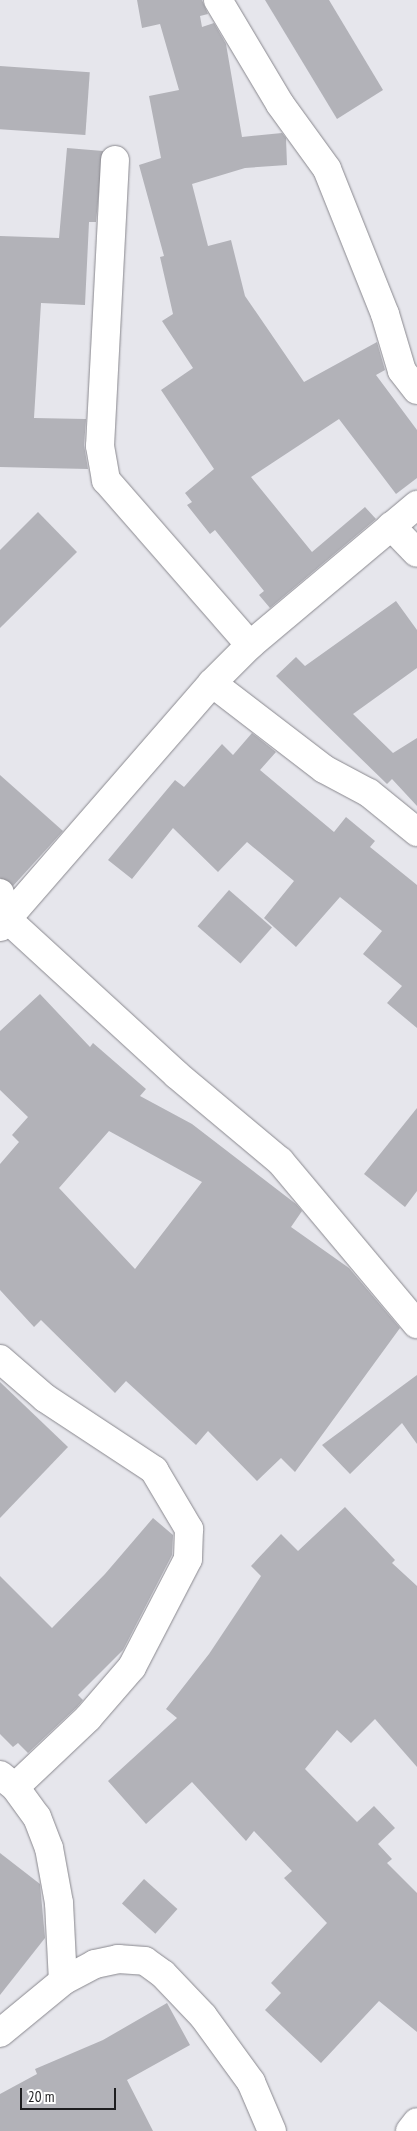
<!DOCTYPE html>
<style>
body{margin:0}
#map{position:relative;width:417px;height:2131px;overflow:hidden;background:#e6e6ec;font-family:"PT Sans Narrow",sans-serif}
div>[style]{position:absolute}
.building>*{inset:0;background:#b2b2b8;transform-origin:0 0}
.roads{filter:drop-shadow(0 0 1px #89888e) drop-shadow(0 0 1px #89888e)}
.minor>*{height:28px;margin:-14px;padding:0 14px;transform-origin:14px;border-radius:14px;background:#fff}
span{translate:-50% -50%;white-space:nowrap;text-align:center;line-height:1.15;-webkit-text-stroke:4px #fff;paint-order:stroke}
.scale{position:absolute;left:20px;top:2088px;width:96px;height:22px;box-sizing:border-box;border:2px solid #1e1e20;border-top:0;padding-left:6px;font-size:15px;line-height:18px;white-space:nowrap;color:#1e1e20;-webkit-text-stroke:4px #fff;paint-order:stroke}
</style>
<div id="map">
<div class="building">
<div style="clip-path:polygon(137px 0,202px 0,208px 14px,200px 16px,202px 27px,214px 23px,226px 44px,242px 137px,282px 133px,286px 138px,287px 165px,245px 168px,192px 184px,208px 246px,231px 240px,245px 296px,304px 382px,377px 342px,385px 370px,376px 375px,417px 430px,417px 478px,396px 494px,339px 419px,251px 477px,312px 552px,365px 507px,376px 519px,270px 608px,259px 595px,264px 591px,215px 530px,210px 534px,187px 505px,192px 502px,185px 493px,214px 469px,161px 390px,193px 368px,162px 321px,173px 314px,160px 257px,164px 256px,139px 165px,161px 158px,149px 96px,179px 90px,160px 24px,142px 28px)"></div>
<div style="clip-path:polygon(265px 0,329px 0,383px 90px,337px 119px)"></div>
<div style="left:0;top:66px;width:90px;height:63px;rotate:4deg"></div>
<div style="clip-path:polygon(67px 148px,103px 151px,96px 222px,89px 222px,85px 305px,41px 303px,34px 418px,86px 419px,84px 445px,88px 469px,0 467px,0 236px,59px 238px)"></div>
<div style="clip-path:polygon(38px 512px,77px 552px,0 628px,0 550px)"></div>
<div style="clip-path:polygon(396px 601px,417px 630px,417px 668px,353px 714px,393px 753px,417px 738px,417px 806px,392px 779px,387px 784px,276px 676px,296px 657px,305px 666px)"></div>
<div style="clip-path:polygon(252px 733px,276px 752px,260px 770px,334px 832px,346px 817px,375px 841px,370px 847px,417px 885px,417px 1028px,387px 1003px,402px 986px,363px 954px,382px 931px,340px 897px,296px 947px,264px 918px,294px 881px,247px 842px,218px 872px,173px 828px,132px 879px,108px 860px,175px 780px,184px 787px,222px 744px,233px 755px)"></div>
<div style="clip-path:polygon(0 775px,63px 831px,13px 886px,0 878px)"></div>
<div style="left:229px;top:890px;width:57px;height:48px;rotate:41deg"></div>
<div style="clip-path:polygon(evenodd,40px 994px,90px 1047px,93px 1043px,146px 1089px,140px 1096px,192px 1124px,296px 1204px,302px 1211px,291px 1227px,349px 1268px,400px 1328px,295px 1472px,281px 1458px,257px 1481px,208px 1431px,196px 1445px,126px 1381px,115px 1393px,41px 1320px,34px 1327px,0 1290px,0 1164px,19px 1142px,12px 1135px,28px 1117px,0 1090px,0 1031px,40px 994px,109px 1131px,202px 1182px,135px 1269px,59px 1188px,109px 1131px)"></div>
<div style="clip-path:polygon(417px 1108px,417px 1191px,405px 1207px,364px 1174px)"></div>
<div style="clip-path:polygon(417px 1375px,417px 1444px,402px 1423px,350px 1474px,322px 1445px)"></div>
<div style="clip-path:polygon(0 1382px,68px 1447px,0 1518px)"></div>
<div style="clip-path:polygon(345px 1507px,395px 1560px,392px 1563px,417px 1586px,417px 1767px,375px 1719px,351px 1743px,337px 1730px,305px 1769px,357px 1822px,374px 1806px,395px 1828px,378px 1844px,392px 1859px,387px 1863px,417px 1893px,417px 2032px,379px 2001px,321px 2063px,265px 2010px,281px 1993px,271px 1983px,327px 1923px,284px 1878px,292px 1871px,254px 1831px,246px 1841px,192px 1782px,146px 1824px,108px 1781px,177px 1718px,166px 1709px,209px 1654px,261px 1576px,251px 1566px,281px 1534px,298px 1551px)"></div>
<div style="clip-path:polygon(153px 1518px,173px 1535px,172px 1555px,123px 1650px,78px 1695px,83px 1700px,77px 1707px,28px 1753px,18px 1743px,13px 1747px,0 1734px,0 1576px,52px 1628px,105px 1574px)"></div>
<div style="clip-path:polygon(0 1853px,40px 1884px,45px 1938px,0 1995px)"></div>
<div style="left:144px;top:1879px;width:45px;height:33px;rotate:42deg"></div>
<div style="clip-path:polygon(167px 2003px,190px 2045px,127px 2080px,153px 2131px,0 2131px,0 2094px,37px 2074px,35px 2069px,103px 2040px)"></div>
</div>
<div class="roads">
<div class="minor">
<div style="left:218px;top:0;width:121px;rotate:59.2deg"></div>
<div style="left:280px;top:104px;width:80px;rotate:54.1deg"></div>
<div style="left:327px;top:169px;width:156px;rotate:68.2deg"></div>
<div style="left:385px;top:314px;width:59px;rotate:73.4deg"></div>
<div style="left:402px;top:371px;width:24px;rotate:52deg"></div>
<div style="left:115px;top:160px;width:286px;rotate:93deg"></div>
<div style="left:100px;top:446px;width:35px;rotate:80deg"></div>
<div style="left:106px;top:480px;width:219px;rotate:48.9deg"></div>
<div style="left:391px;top:526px;width:37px;rotate:46deg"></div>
<div style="left:212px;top:683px;width:141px;rotate:37.5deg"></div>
<div style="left:324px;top:769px;width:51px;rotate:28.1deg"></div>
<div style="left:369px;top:793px;width:62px;rotate:39.1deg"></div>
<div style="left:0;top:893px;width:27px;rotate:75deg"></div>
<div style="left:7px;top:919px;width:231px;rotate:42.5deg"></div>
<div style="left:177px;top:1075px;width:134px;rotate:39.9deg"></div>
<div style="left:280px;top:1161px;width:213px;rotate:50deg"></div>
<div style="left:0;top:927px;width:323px;rotate:-49deg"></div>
<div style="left:212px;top:683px;width:54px;rotate:-45deg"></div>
<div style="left:250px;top:645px;width:218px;rotate:-40deg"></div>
<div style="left:0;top:1359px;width:60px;rotate:40.9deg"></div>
<div style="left:45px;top:1398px;width:131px;rotate:33.4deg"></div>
<div style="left:154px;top:1470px;width:69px;rotate:59.3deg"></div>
<div style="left:189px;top:1529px;width:30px;rotate:92deg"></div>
<div style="left:188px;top:1559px;width:122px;rotate:117.4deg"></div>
<div style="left:132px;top:1667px;width:67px;rotate:130.8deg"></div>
<div style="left:88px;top:1718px;width:100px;rotate:136.6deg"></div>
<div style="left:0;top:1775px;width:19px;rotate:39deg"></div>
<div style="left:15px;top:1787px;width:37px;rotate:54deg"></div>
<div style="left:37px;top:1817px;width:33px;rotate:69deg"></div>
<div style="left:49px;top:1848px;width:56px;rotate:79.7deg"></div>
<div style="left:59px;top:1903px;width:78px;rotate:87.1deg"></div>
<div style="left:0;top:2033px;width:82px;rotate:-39.5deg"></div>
<div style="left:63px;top:1981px;width:36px;rotate:-28deg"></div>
<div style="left:95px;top:1964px;width:24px;rotate:-12deg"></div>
<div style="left:118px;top:1959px;width:27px;rotate:4deg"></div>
<div style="left:145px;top:1961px;width:22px;rotate:36deg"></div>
<div style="left:163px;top:1974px;width:58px;rotate:46.4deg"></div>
<div style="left:203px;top:2016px;width:82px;rotate:54deg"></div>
<div style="left:251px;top:2082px;width:53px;rotate:66.8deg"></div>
<div style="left:410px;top:2131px;width:11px;rotate:-52deg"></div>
</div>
</div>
<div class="scale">20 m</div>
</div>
